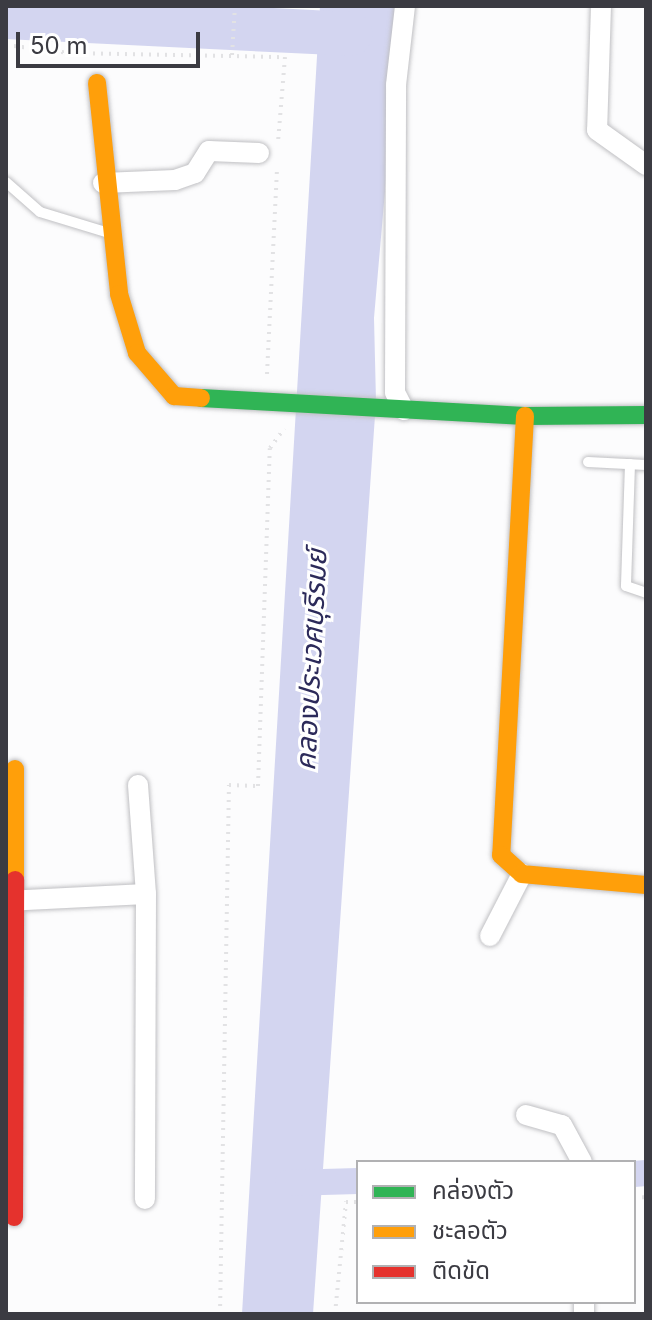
<!DOCTYPE html>
<meta charset="utf-8">
<style>
body{margin:0}
#map{position:relative;width:652px;height:1320px;overflow:hidden;background:#fcfcfd;font-family:Inter,"Noto Sans Thai",sans-serif}
div>[style]{position:absolute}
.water>*{inset:0;background:#d3d5f0}
.canal>*{height:26px;margin:-13px;padding:0 13px;transform-origin:13px;border-radius:13px;background:#d3d5f0}
.river>*{height:44px;margin:-22px;padding:0 22px;transform-origin:22px;border-radius:22px;background:#d3d5f0}
.path>*{height:4px;margin-top:-2px;transform-origin:0;background:repeating-linear-gradient(90deg,#e2e2e4 0 2px,transparent 0 8px)}
.roads{filter:drop-shadow(0 0 2px #c0c0c3) drop-shadow(0 0 2px #c0c0c3)}
.lane>*{height:10px;margin:-5px;padding:0 5px;transform-origin:5px;border-radius:5px;background:#fff}
.street>*{height:20px;margin:-10px;padding:0 10px;transform-origin:10px;border-radius:10px;background:#fff}
.fast>*{height:18px;margin:-9px;padding:0 9px;transform-origin:9px;border-radius:9px;background:#30b455}
.slow>*{height:18px;margin:-9px;padding:0 9px;transform-origin:9px;border-radius:9px;background:#ff9f0a}
.jam>*{height:18px;margin:-9px;padding:0 9px;transform-origin:9px;border-radius:9px;background:#e5322d}
span{translate:-50% -50%;white-space:nowrap;text-align:center;line-height:1.15;-webkit-text-stroke:6px #fff;paint-order:stroke}
.water-label{font-size:28px;color:#2c2a5a;font-style:italic}
.frame{position:absolute;inset:0;border:8px solid #3b3b42;pointer-events:none}
.legend{position:absolute;left:356px;top:1160px;width:280px;height:144px;box-sizing:border-box;background:#fff;border:2px solid #b1b1b3;margin:0;padding:10px 14px;list-style:none;font-size:24px;color:#3b3b42}
.legend li{display:flex;align-items:center;gap:16px;height:40px}
.legend b{width:40px;border:2px solid #b1b1b3}
.scale{position:absolute;left:16px;top:32px;width:184px;height:36px;box-sizing:border-box;border:4px solid #3b3b42;border-top:0;padding-left:10px;font-size:24px;line-height:28px;white-space:nowrap;color:#3b3b42;-webkit-text-stroke:6px #fff;paint-order:stroke}
</style>
<div id="map">
<div class="water">
<div style="clip-path:polygon(320px 6px,401px 6px,374px 318px,376px 401px,313px 1314px,242px 1314px)"></div>
</div>
<div class="canal">
<div style="left:634px;top:1174px;width:12px;rotate:-5deg"></div>
<div style="left:288px;top:1183px;width:70px;rotate:-1.6deg"></div>
</div>
<div class="river">
<div style="left:6px;top:17px;width:345px;rotate:2.8deg"></div>
</div>
<div class="path">
<div style="left:246px;top:6px;width:39px"></div>
<div style="left:6px;top:45px;width:64px;rotate:7.2deg"></div>
<div style="left:69px;top:53px;width:216px;rotate:1.1deg"></div>
<div style="left:285px;top:57px;width:86px;rotate:94.7deg"></div>
<div style="left:232px;top:55px;width:49px;rotate:-86.5deg"></div>
<div style="left:267px;top:374px;width:206px;rotate:-87.2deg"></div>
<div style="left:634px;top:1198px;width:12px;rotate:-5deg"></div>
<div style="left:220px;top:1314px;width:529px;rotate:-89.03deg"></div>
<div style="left:229px;top:785px;width:29px;rotate:2deg"></div>
<div style="left:258px;top:786px;width:338px;rotate:-88deg"></div>
<div style="left:270px;top:448px;width:24px;rotate:-54deg"></div>
<div style="left:335px;top:1314px;width:113px;rotate:-84.4deg"></div>
<div style="left:346px;top:1202px;width:12px"></div>
</div>
<div class="roads">
<div class="lane">
<div style="left:6px;top:182px;width:45px;rotate:41.4deg"></div>
<div style="left:40px;top:212px;width:72px;rotate:16.9deg"></div>
<div style="left:588px;top:462px;width:58px;rotate:3deg"></div>
<div style="left:630px;top:464px;width:122px;rotate:91.9deg"></div>
<div style="left:626px;top:586px;width:21px;rotate:19deg"></div>
</div>
<div class="street">
<div style="left:601px;top:6px;width:124px;rotate:91.8deg"></div>
<div style="left:597px;top:130px;width:60px;rotate:35.5deg"></div>
<div style="left:103px;top:183px;width:72px;rotate:-2.4deg"></div>
<div style="left:175px;top:180px;width:21px;rotate:-19deg"></div>
<div style="left:195px;top:173px;width:26px;rotate:-58deg"></div>
<div style="left:209px;top:151px;width:50px;rotate:2.3deg"></div>
<div style="left:404px;top:410px;width:20px;rotate:-117deg"></div>
<div style="left:395px;top:392px;width:307px;rotate:-89.8deg"></div>
<div style="left:396px;top:85px;width:80px;rotate:-83.5deg"></div>
<div style="left:138px;top:785px;width:109px;rotate:85.8deg"></div>
<div style="left:146px;top:894px;width:305px;rotate:90.2deg"></div>
<div style="left:6px;top:901px;width:140px;rotate:-2.9deg"></div>
<div style="left:490px;top:936px;width:70px;rotate:-62.7deg"></div>
<div style="left:526px;top:1115px;width:37px;rotate:16deg"></div>
<div style="left:562px;top:1125px;width:42px;rotate:61.6deg"></div>
<div style="left:584px;top:1314px;width:12px;rotate:-90deg"></div>
</div>
<div class="fast">
<div style="left:201px;top:398px;width:324px;rotate:3.2deg"></div>
<div style="left:525px;top:416px;width:121px;rotate:-0.5deg"></div>
</div>
<div class="slow">
<div style="left:97px;top:83px;width:212px;rotate:84deg"></div>
<div style="left:119px;top:294px;width:62px;rotate:73deg"></div>
<div style="left:137px;top:353px;width:57px;rotate:49.3deg"></div>
<div style="left:174px;top:396px;width:27px;rotate:4deg"></div>
<div style="left:525px;top:416px;width:440px;rotate:93.1deg"></div>
<div style="left:501px;top:855px;width:28px;rotate:42deg"></div>
<div style="left:522px;top:874px;width:124px;rotate:5.1deg"></div>
<div style="left:15px;top:880px;width:111px;rotate:-90deg"></div>
</div>
<div class="jam">
<div style="left:14px;top:1217px;width:337px;rotate:-89.8deg"></div>
</div>
</div>
<div class="water-label">
<span style="left:311px;top:660px;rotate:-87deg">คลองประเวศบุรีรมย์</span>
</div>
<div class="frame"></div>
<ul class="legend">
<li><b style="height:10px;background:#30b455"></b>คล่องตัว</li>
<li><b style="height:10px;background:#ff9f0a"></b>ชะลอตัว</li>
<li><b style="height:10px;background:#e5322d"></b>ติดขัด</li>
</ul>
<div class="scale">50 m</div>
</div>
